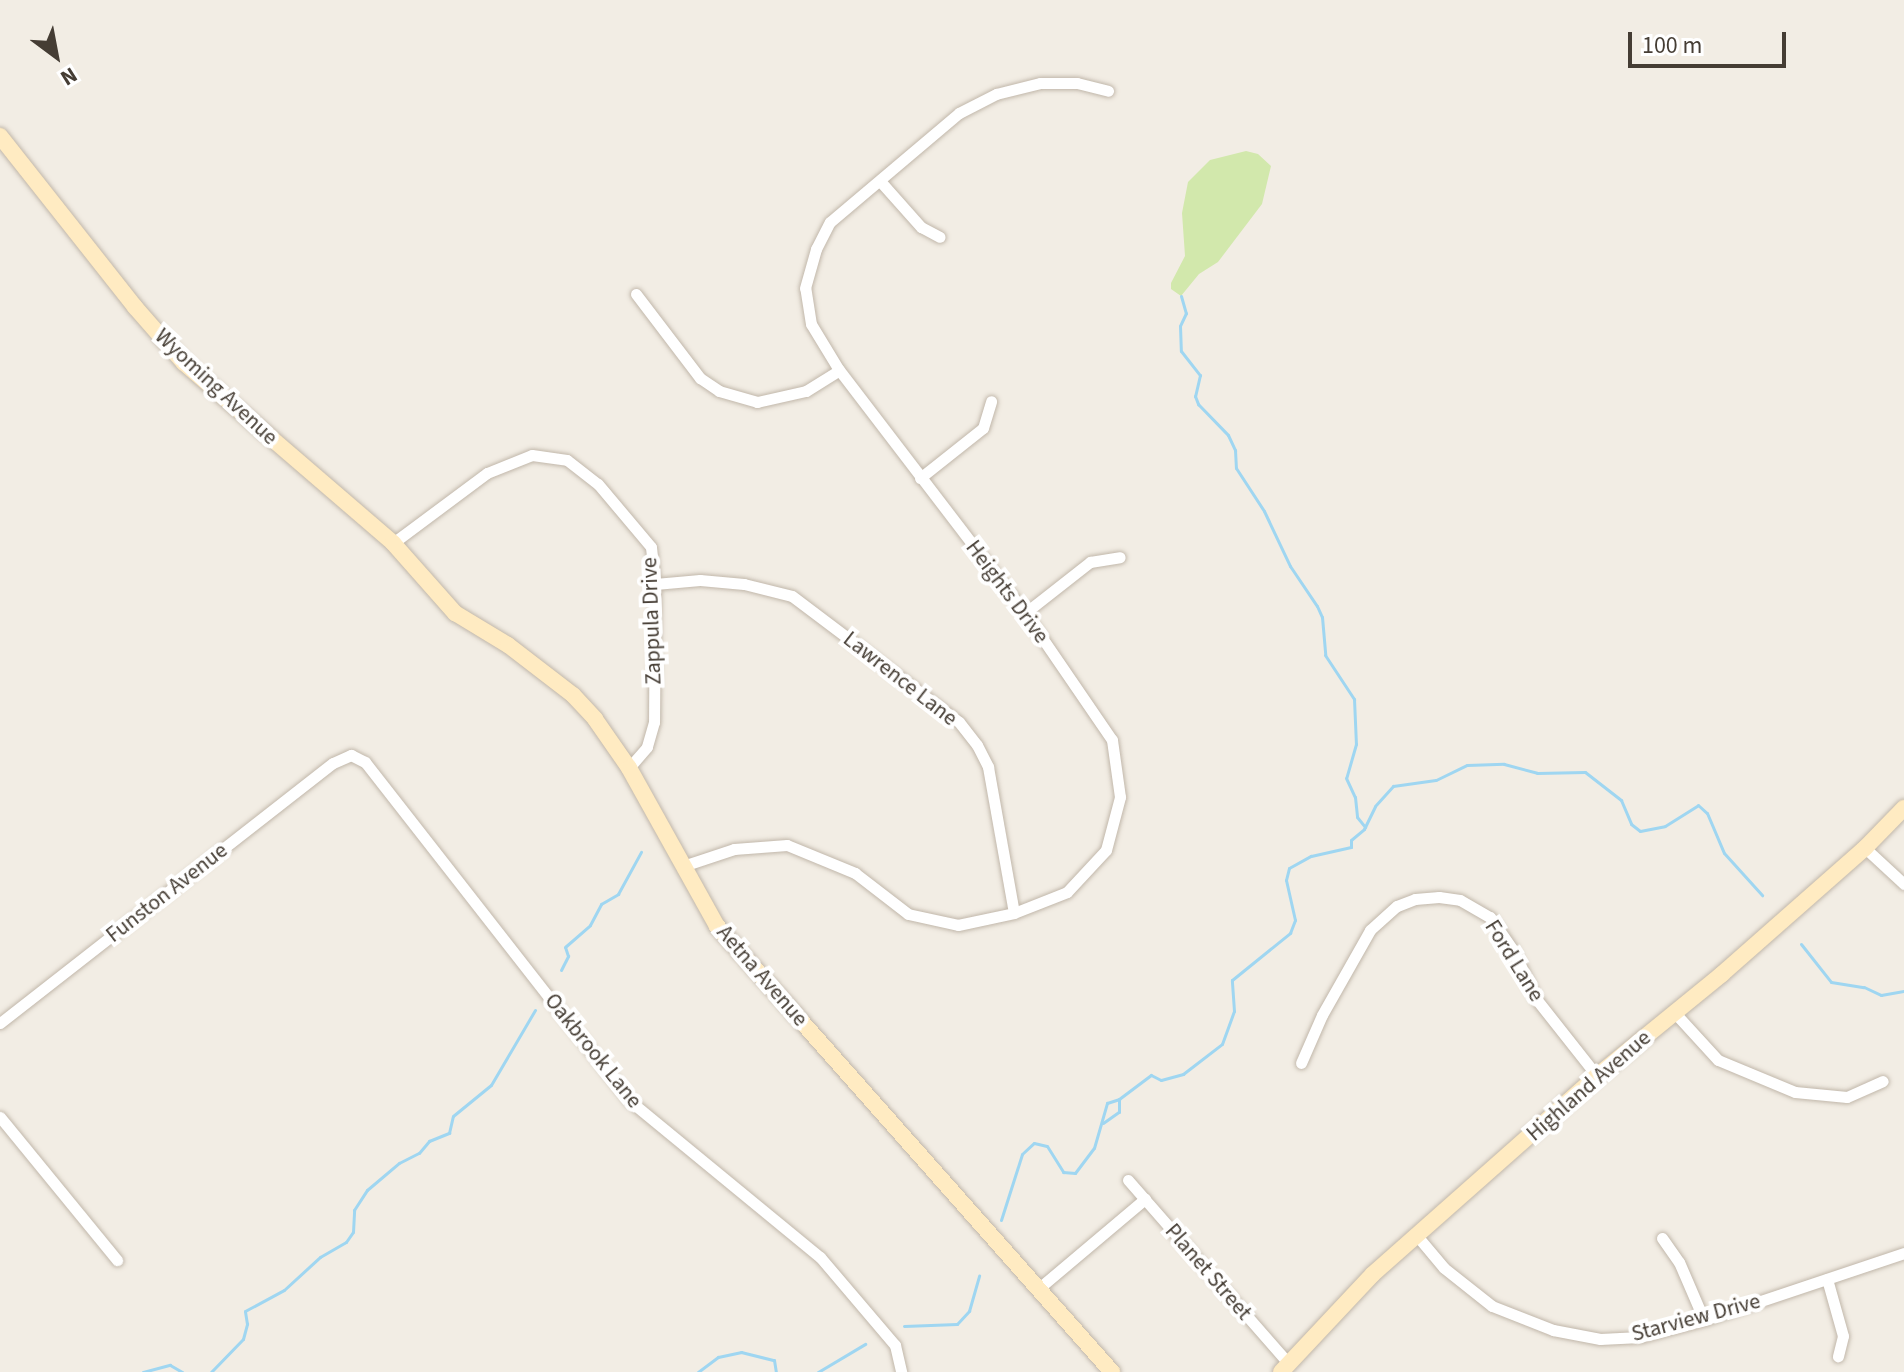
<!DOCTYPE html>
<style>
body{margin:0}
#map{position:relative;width:1904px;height:1372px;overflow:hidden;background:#f2ede4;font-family:"Source Sans 3",sans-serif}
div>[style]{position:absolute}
.green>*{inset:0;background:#d2e8ac}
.stream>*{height:3px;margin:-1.5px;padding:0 1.5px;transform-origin:1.5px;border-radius:1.5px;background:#9fd6f1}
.roads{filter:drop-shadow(0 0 2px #c1b7aa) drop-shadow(0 0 2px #c1b7aa)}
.street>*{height:11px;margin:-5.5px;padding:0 5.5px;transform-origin:5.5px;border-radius:5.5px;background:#fff}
.secondary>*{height:16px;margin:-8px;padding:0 8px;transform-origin:8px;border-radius:8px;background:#ffebc2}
span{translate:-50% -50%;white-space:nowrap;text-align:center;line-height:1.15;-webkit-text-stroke:8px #fff;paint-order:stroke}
.street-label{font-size:22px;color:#453d34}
.north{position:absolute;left:16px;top:16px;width:80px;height:80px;-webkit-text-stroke:6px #fff;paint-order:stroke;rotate:148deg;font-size:22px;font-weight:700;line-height:32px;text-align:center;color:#453d34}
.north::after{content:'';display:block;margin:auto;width:28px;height:36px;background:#453d34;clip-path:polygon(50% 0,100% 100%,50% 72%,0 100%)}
.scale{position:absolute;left:1628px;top:32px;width:158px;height:36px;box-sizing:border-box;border:4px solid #453d34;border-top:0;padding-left:10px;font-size:24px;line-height:28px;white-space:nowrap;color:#453d34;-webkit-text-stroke:6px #fff;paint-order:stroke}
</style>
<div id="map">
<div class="green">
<div style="clip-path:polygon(1246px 151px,1258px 154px,1271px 166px,1262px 204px,1218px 262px,1199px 274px,1181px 296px,1171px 289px,1171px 283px,1185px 256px,1182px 213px,1188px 182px,1210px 160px)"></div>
</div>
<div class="stream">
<div style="left:1181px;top:296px;width:18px;rotate:74deg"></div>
<div style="left:1186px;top:313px;width:14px;rotate:115deg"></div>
<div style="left:1180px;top:326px;width:25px;rotate:88deg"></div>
<div style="left:1181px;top:351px;width:31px;rotate:52deg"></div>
<div style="left:1200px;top:375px;width:22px;rotate:103deg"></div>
<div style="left:1195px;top:396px;width:9px;rotate:69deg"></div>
<div style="left:1198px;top:404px;width:43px;rotate:45.9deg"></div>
<div style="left:1228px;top:435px;width:17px;rotate:65deg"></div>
<div style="left:1235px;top:450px;width:18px;rotate:87deg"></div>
<div style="left:1236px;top:468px;width:51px;rotate:56.9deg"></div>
<div style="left:1264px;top:511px;width:61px;rotate:64.7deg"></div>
<div style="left:1290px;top:566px;width:48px;rotate:56deg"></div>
<div style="left:1317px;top:606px;width:12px;rotate:66deg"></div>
<div style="left:1322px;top:617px;width:38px;rotate:85deg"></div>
<div style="left:1325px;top:655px;width:53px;rotate:56.6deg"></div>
<div style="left:1354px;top:699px;width:45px;rotate:87.5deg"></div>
<div style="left:1356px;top:744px;width:35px;rotate:106deg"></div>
<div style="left:1346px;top:778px;width:21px;rotate:65deg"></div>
<div style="left:1355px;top:797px;width:20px;rotate:84deg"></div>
<div style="left:1357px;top:817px;width:13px;rotate:51deg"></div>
<div style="left:1801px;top:944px;width:48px;rotate:51.7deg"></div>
<div style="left:1831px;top:982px;width:33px;rotate:9deg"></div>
<div style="left:1864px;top:987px;width:19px;rotate:25deg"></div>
<div style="left:1881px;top:995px;width:23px;rotate:-10deg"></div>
<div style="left:561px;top:970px;width:16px;rotate:-63deg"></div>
<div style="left:568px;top:956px;width:9px;rotate:-108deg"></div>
<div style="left:565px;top:947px;width:33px;rotate:-41deg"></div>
<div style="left:590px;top:925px;width:24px;rotate:-62deg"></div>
<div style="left:601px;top:904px;width:20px;rotate:-30deg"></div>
<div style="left:618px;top:894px;width:48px;rotate:-61.3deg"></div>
<div style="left:1103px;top:1123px;width:19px;rotate:-35deg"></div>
<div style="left:1119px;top:1112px;width:13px;rotate:-90deg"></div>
<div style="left:1001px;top:1220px;width:69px;rotate:-72.3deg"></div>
<div style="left:1022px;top:1154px;width:16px;rotate:-43deg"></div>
<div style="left:1034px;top:1143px;width:13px;rotate:13deg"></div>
<div style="left:1047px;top:1146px;width:31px;rotate:58deg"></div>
<div style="left:1063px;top:1172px;width:12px;rotate:5deg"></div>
<div style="left:1075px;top:1173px;width:31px;rotate:-53deg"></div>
<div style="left:1094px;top:1148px;width:47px;rotate:-73.9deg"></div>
<div style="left:1107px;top:1103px;width:13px;rotate:-18deg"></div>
<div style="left:1119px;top:1099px;width:40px;rotate:-37deg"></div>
<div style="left:1151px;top:1075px;width:11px;rotate:27deg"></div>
<div style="left:1161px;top:1080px;width:23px;rotate:-15deg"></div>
<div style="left:1183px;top:1074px;width:49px;rotate:-37.6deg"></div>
<div style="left:1222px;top:1044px;width:35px;rotate:-70deg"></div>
<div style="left:1234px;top:1011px;width:31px;rotate:-94deg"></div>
<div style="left:1232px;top:980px;width:75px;rotate:-39deg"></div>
<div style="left:1290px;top:933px;width:14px;rotate:-69deg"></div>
<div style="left:1295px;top:920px;width:41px;rotate:-102.7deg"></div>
<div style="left:1286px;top:880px;width:12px;rotate:-76deg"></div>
<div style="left:1289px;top:868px;width:25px;rotate:-29deg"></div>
<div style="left:1311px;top:856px;width:41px;rotate:-12.7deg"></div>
<div style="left:1351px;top:847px;width:7px;rotate:-90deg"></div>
<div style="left:1351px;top:840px;width:17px;rotate:-40deg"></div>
<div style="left:1364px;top:829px;width:25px;rotate:-64deg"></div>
<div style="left:1375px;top:806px;width:27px;rotate:-48deg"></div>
<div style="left:1393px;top:786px;width:43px;rotate:-7.9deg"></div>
<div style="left:1436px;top:780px;width:34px;rotate:-26deg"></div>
<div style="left:1467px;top:765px;width:37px;rotate:-2deg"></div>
<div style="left:1504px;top:764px;width:34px;rotate:15deg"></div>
<div style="left:1537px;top:773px;width:48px;rotate:-1.2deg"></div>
<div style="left:1585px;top:772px;width:46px;rotate:37.9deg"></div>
<div style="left:1621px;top:800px;width:26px;rotate:67deg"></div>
<div style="left:1631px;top:824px;width:11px;rotate:38deg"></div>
<div style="left:1640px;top:831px;width:25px;rotate:-11deg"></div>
<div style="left:1665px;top:826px;width:39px;rotate:-32deg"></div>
<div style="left:1698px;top:805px;width:12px;rotate:42deg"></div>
<div style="left:1707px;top:813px;width:43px;rotate:67deg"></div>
<div style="left:1724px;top:853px;width:57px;rotate:47.9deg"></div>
<div style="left:904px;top:1326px;width:53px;rotate:-2.2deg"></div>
<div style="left:957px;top:1324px;width:18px;rotate:-47deg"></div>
<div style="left:969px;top:1311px;width:37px;rotate:-74deg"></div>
<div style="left:143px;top:1372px;width:28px;rotate:-15deg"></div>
<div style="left:170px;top:1365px;width:14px;rotate:30deg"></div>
<div style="left:211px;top:1372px;width:46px;rotate:-45.9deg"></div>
<div style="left:243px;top:1339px;width:16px;rotate:-75deg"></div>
<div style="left:247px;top:1324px;width:13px;rotate:-99deg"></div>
<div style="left:245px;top:1311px;width:44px;rotate:-28.3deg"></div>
<div style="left:284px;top:1290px;width:49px;rotate:-42.5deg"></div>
<div style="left:320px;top:1257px;width:30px;rotate:-30deg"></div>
<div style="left:346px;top:1242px;width:12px;rotate:-55deg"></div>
<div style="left:353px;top:1232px;width:22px;rotate:-87deg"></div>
<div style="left:354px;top:1210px;width:24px;rotate:-57deg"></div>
<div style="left:367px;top:1190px;width:42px;rotate:-40.2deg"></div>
<div style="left:399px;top:1163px;width:22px;rotate:-27deg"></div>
<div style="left:419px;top:1153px;width:16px;rotate:-50deg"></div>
<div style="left:429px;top:1141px;width:22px;rotate:-22deg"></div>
<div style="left:449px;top:1133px;width:17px;rotate:-77deg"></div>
<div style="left:453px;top:1116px;width:49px;rotate:-39.2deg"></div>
<div style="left:491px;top:1085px;width:87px;rotate:-59.6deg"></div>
<div style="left:698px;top:1372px;width:25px;rotate:-37deg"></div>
<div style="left:718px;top:1357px;width:24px;rotate:-12deg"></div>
<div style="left:741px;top:1352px;width:34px;rotate:14deg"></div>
<div style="left:774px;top:1360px;width:12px;rotate:81deg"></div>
<div style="left:818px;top:1372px;width:55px;rotate:-30.8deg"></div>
</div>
<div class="roads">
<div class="street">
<div style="left:880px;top:181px;width:62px;rotate:48.3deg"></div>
<div style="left:921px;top:227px;width:21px;rotate:28deg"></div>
<div style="left:636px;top:294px;width:106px;rotate:52.7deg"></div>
<div style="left:700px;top:378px;width:23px;rotate:34deg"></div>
<div style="left:719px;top:391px;width:40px;rotate:16deg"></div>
<div style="left:757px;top:402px;width:50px;rotate:-12.7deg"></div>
<div style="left:806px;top:391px;width:39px;rotate:-32deg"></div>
<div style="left:920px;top:478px;width:80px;rotate:-38.4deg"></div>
<div style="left:983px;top:428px;width:28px;rotate:-73deg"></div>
<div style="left:393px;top:543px;width:117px;rotate:-36.7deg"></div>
<div style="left:487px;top:473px;width:48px;rotate:-21.8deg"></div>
<div style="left:532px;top:455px;width:35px;rotate:8deg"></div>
<div style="left:567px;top:460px;width:39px;rotate:38deg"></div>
<div style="left:598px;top:484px;width:82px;rotate:49.9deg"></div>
<div style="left:651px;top:547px;width:37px;rotate:84deg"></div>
<div style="left:655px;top:584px;width:138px;rotate:90.4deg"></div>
<div style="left:654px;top:722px;width:26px;rotate:106deg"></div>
<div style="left:647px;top:747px;width:28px;rotate:131deg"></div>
<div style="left:655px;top:584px;width:45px;rotate:-5.1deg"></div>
<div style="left:700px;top:580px;width:44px;rotate:5.2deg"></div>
<div style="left:744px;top:584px;width:49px;rotate:14deg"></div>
<div style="left:792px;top:596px;width:209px;rotate:37deg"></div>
<div style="left:959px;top:722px;width:29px;rotate:52deg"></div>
<div style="left:977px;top:745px;width:25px;rotate:63deg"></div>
<div style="left:988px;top:767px;width:148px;rotate:79.9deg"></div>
<div style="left:1025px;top:613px;width:83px;rotate:-38.1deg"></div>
<div style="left:1090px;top:562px;width:30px;rotate:-9deg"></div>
<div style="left:1865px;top:848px;width:53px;rotate:42.7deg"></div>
<div style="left:683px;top:866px;width:54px;rotate:-18.4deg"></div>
<div style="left:734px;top:849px;width:53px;rotate:-4.3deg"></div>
<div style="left:787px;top:845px;width:74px;rotate:22.4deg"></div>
<div style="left:855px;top:873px;width:67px;rotate:37.7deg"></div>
<div style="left:908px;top:914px;width:51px;rotate:12.4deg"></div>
<div style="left:958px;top:925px;width:57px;rotate:-12.1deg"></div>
<div style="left:1014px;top:913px;width:57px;rotate:-21.6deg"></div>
<div style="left:1067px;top:892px;width:57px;rotate:-47.1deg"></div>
<div style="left:1106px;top:850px;width:55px;rotate:-75.2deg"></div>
<div style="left:1120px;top:797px;width:58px;rotate:-98deg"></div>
<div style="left:1112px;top:740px;width:154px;rotate:-124.4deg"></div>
<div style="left:1025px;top:613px;width:306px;rotate:-127.4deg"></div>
<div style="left:839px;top:370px;width:54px;rotate:-121.3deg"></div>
<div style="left:811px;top:324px;width:36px;rotate:-99deg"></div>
<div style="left:805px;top:288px;width:41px;rotate:-74.2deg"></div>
<div style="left:816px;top:249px;width:30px;rotate:-63deg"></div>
<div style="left:830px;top:222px;width:169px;rotate:-40.2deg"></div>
<div style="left:959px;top:113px;width:42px;rotate:-27.2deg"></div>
<div style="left:996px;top:94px;width:45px;rotate:-14deg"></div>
<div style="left:1040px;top:83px;width:37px"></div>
<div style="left:1077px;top:83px;width:32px;rotate:14deg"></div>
<div style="left:1674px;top:1012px;width:65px;rotate:47.5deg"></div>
<div style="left:1718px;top:1060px;width:83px;rotate:22.6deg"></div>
<div style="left:1795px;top:1092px;width:52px;rotate:5.5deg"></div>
<div style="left:1847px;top:1097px;width:39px;rotate:-24deg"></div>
<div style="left:0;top:1023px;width:422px;rotate:-38deg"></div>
<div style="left:333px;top:763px;width:20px;rotate:-24deg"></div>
<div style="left:351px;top:755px;width:16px;rotate:27deg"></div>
<div style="left:365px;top:762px;width:430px;rotate:52deg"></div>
<div style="left:630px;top:1101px;width:246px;rotate:39.4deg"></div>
<div style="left:820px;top:1257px;width:116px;rotate:49.6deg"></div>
<div style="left:895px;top:1345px;width:28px;rotate:77deg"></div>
<div style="left:1301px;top:1063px;width:52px;rotate:-66.4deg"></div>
<div style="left:1322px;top:1015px;width:98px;rotate:-60.5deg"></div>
<div style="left:1370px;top:930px;width:36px;rotate:-42deg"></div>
<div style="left:1397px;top:906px;width:19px;rotate:-21deg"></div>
<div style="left:1415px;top:899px;width:24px;rotate:-5deg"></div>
<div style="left:1439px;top:897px;width:21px;rotate:8deg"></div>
<div style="left:1460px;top:900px;width:34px;rotate:30deg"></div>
<div style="left:1490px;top:917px;width:40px;rotate:55.1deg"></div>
<div style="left:1513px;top:950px;width:55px;rotate:64.4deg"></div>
<div style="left:1537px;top:1000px;width:97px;rotate:51.7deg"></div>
<div style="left:0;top:1117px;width:185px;rotate:50.7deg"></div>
<div style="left:1128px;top:1180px;width:244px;rotate:48.8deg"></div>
<div style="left:1418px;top:1237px;width:40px;rotate:50deg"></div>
<div style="left:1444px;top:1268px;width:61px;rotate:38.4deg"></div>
<div style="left:1492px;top:1306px;width:66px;rotate:21.5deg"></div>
<div style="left:1553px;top:1330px;width:48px;rotate:10.8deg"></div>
<div style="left:1600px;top:1339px;width:40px;rotate:-2.9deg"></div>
<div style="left:1640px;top:1337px;width:66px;rotate:-14.9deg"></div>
<div style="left:1704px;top:1320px;width:211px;rotate:-18.5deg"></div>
<div style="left:1662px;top:1238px;width:29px;rotate:55deg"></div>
<div style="left:1679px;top:1262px;width:63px;rotate:66.7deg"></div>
<div style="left:1827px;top:1279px;width:59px;rotate:74.3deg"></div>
<div style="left:1843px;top:1336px;width:21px;rotate:104deg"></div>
<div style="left:1038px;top:1289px;width:140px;rotate:-40.1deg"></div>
</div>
<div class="secondary">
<div style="left:0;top:136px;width:218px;rotate:51.7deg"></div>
<div style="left:135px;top:307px;width:74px;rotate:48.8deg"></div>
<div style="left:184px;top:363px;width:276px;rotate:40.7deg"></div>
<div style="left:393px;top:543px;width:94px;rotate:48.5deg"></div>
<div style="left:455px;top:613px;width:62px;rotate:31.1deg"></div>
<div style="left:508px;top:645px;width:82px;rotate:37.6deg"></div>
<div style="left:573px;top:695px;width:33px;rotate:47deg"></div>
<div style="left:595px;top:719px;width:60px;rotate:55.2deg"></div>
<div style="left:629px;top:768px;width:181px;rotate:60.9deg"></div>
<div style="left:717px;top:926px;width:596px;rotate:48.47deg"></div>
<div style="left:1281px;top:1372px;width:134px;rotate:-46.8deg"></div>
<div style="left:1373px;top:1274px;width:299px;rotate:-41.5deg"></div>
<div style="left:1597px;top:1076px;width:161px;rotate:-39.2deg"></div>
<div style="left:1722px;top:974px;width:191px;rotate:-41.4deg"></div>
<div style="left:1865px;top:848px;width:56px;rotate:-45.7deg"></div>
</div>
</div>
<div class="street-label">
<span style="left:216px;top:387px;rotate:43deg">Wyoming Avenue</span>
<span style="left:1007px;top:592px;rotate:53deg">Heights Drive</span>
<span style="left:652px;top:621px;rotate:-92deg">Zappula Drive</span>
<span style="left:900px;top:679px;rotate:38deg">Lawrence Lane</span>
<span style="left:167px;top:893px;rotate:-38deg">Funston Avenue</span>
<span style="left:1514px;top:961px;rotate:58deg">Ford Lane</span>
<span style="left:762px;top:976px;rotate:49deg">Aetna Avenue</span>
<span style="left:593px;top:1051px;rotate:51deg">Oakbrook Lane</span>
<span style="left:1589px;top:1086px;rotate:-41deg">Highland Avenue</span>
<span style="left:1208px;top:1272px;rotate:49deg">Planet Street</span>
<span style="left:1696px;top:1318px;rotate:-15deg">Starview Drive</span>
</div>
<div class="north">N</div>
<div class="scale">100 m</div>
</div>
